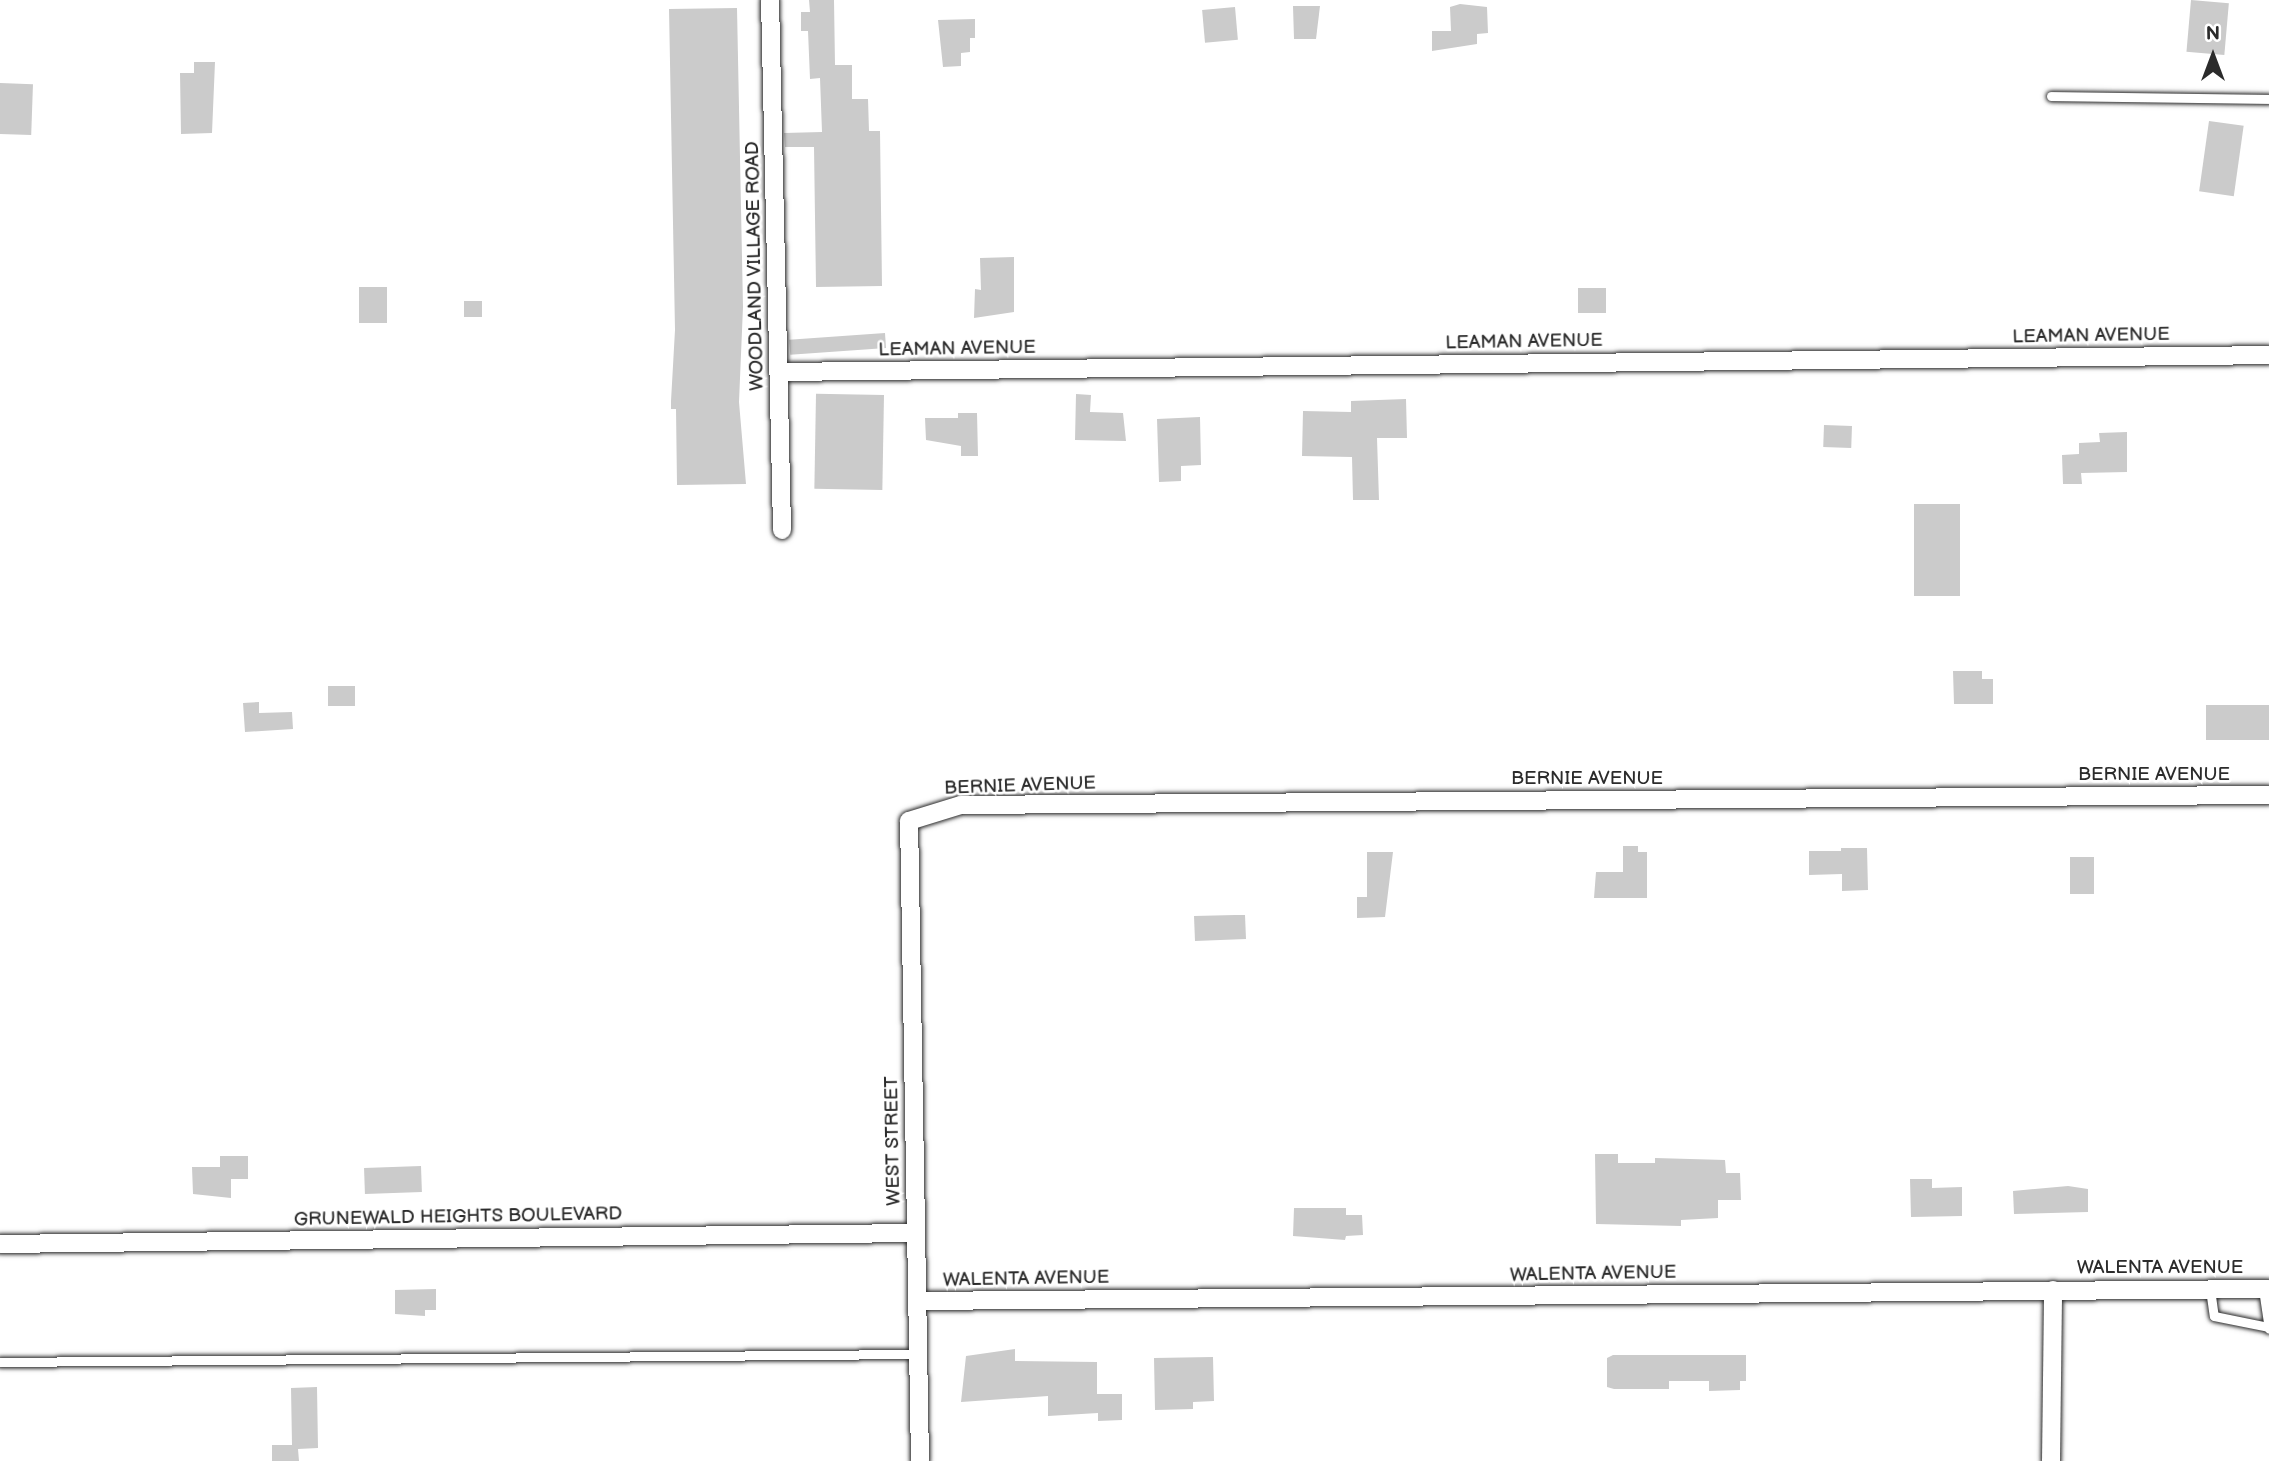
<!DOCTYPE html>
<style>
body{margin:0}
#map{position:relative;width:2269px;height:1461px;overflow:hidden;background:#fff;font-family:"Balsamiq Sans",sans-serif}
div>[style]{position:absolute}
.building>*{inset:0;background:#cbcbcb;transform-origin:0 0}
.roads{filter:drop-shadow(0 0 2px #2b2b2b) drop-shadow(0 0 2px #2b2b2b)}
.lane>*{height:9px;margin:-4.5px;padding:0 4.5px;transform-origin:4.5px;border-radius:4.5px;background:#fff}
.street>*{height:18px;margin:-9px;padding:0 9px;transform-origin:9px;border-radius:9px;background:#fff}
span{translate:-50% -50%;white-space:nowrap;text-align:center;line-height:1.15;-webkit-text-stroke:5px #fff;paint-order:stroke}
.street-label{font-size:19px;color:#2b2b2b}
.north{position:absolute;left:2178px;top:21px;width:70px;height:70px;-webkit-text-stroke:5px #fff;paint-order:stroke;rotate:0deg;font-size:19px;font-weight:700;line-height:28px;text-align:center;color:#2b2b2b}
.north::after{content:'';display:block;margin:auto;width:24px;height:32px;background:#2b2b2b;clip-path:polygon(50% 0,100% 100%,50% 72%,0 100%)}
</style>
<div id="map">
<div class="building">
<div style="clip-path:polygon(809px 0,834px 0,835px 65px,852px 65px,852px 99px,868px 99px,869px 131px,880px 131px,882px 286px,816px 287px,814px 147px,785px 147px,784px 133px,822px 132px,820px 78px,810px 79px,808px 31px,801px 31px,801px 12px,810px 12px)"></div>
<div style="left:2191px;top:0;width:38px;height:52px;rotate:5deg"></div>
<div style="clip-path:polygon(1460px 4px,1487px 7px,1488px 33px,1477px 34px,1477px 44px,1432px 51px,1432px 31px,1451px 31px,1450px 7px)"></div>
<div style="clip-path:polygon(1293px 6px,1320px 6px,1316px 39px,1294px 39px)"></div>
<div style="left:1235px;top:7px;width:33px;height:33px;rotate:85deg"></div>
<div style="clip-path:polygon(737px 8px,743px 307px,739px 402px,746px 484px,677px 485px,676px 409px,671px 409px,671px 401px,675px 330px,669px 9px)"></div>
<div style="clip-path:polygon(975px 19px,975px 38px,970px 38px,970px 52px,961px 53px,961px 66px,943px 67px,938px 20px)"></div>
<div style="clip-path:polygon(194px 62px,215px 62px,212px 133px,181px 134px,180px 73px,194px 73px)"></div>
<div style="left:0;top:83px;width:33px;height:51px;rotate:2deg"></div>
<div style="left:2209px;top:121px;width:35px;height:71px;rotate:8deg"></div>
<div style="clip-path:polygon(1014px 257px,1014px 312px,974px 318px,975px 289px,981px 290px,980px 258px)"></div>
<div style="left:387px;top:287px;width:36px;height:28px;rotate:90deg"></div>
<div style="left:1578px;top:288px;width:28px;height:25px"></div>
<div style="left:464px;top:301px;width:18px;height:16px"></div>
<div style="left:885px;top:333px;width:15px;height:96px;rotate:86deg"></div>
<div style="clip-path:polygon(1076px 394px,1091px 395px,1090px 412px,1123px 413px,1126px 441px,1075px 440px)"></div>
<div style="left:884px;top:395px;width:95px;height:68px;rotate:91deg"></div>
<div style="clip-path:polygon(1406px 399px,1407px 438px,1377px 438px,1379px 500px,1353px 500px,1352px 457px,1302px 456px,1303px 411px,1351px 412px,1351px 401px)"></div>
<div style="clip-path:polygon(958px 413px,977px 413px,978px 456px,961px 456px,961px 446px,926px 440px,925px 418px,958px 418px)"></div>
<div style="clip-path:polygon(1200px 417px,1201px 465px,1181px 466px,1181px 481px,1159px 482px,1157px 419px)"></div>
<div style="left:1824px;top:425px;width:28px;height:22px;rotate:2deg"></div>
<div style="clip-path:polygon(2127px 432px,2127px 472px,2081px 473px,2082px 484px,2063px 484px,2062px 455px,2079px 454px,2079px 443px,2100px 442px,2099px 433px)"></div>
<div style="left:1914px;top:504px;width:46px;height:92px"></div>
<div style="clip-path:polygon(1953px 671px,1982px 671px,1982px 679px,1993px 679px,1993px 704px,1954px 704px)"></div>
<div style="left:328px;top:686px;width:27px;height:20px"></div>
<div style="clip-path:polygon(259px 702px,259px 713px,292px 712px,293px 729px,245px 732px,243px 703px)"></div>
<div style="left:2269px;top:705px;width:35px;height:63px;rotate:90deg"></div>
<div style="clip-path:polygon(1623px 846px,1638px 846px,1638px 852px,1647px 852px,1647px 898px,1594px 898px,1596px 872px,1623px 872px)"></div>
<div style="clip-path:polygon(1841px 848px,1867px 848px,1868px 890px,1842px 891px,1842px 874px,1809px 875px,1809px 851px,1841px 851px)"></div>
<div style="clip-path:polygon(1367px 852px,1393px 852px,1385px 917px,1357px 918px,1357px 897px,1367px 897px)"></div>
<div style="left:2070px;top:857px;width:24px;height:37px"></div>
<div style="clip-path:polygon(1235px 915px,1245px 915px,1246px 939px,1195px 941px,1194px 916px)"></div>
<div style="clip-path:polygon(1595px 1154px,1618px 1154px,1618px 1163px,1655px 1163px,1655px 1158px,1725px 1160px,1726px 1173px,1740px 1173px,1741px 1200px,1718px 1200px,1718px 1218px,1681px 1220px,1681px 1226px,1596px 1224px)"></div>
<div style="clip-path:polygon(220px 1156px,248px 1156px,248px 1179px,231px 1179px,231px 1198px,193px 1194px,192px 1167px,220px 1167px)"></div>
<div style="left:421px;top:1166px;width:26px;height:57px;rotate:88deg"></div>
<div style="clip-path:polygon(1910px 1179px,1932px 1179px,1932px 1188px,1962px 1187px,1962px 1216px,1911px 1217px)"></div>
<div style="clip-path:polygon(2068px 1186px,2088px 1189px,2088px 1212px,2014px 1214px,2013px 1191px)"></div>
<div style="clip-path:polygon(1294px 1208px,1346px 1208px,1346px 1215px,1362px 1215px,1363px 1235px,1346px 1236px,1345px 1240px,1293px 1236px)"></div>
<div style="clip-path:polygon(436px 1289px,436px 1310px,425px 1310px,425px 1316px,395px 1314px,395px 1290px)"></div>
<div style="clip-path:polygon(1015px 1349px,1015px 1361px,1097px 1362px,1097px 1394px,1122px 1394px,1122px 1420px,1098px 1421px,1098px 1413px,1048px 1416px,1048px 1396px,961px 1402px,966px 1356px)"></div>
<div style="clip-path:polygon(1613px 1355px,1746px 1355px,1746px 1381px,1740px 1381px,1740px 1390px,1709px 1391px,1709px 1381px,1669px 1381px,1669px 1389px,1614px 1389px,1607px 1387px,1607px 1358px)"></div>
<div style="clip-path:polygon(1213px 1357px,1214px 1401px,1193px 1402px,1193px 1409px,1155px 1410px,1154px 1358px)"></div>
<div style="clip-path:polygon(317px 1387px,318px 1448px,298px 1449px,299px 1461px,272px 1461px,272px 1445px,292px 1445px,291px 1388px)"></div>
</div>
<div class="roads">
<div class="lane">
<div style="left:2051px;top:96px;width:218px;rotate:0.8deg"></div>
<div style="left:2210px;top:1289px;width:27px;rotate:82deg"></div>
<div style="left:2214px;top:1316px;width:55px;rotate:11.5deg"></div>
<div style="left:2263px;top:1289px;width:40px;rotate:81.5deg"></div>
<div style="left:0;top:1362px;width:917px;rotate:-0.5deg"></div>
</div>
<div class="street">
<div style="left:770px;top:0;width:530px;rotate:88.7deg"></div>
<div style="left:779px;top:372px;width:1490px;rotate:-0.65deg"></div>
<div style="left:0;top:1244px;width:916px;rotate:-0.69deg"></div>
<div style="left:917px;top:1301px;width:1352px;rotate:-0.51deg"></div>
<div style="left:920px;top:1461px;width:640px;rotate:-90.98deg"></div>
<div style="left:909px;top:821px;width:54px;rotate:-17.1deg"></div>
<div style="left:961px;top:805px;width:1308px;rotate:-0.44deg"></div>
<div style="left:2051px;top:1461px;width:171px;rotate:-89.3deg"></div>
</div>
</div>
<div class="street-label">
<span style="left:755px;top:266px;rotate:-91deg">WOODLAND VILLAGE ROAD</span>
<span style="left:2091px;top:336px;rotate:-1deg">LEAMAN AVENUE</span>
<span style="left:1524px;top:342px;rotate:-1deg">LEAMAN AVENUE</span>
<span style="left:957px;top:349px;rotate:-1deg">LEAMAN AVENUE</span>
<span style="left:2154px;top:775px">BERNIE AVENUE</span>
<span style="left:1587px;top:779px">BERNIE AVENUE</span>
<span style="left:1020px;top:786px;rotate:-2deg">BERNIE AVENUE</span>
<span style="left:893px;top:1141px;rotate:-91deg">WEST STREET</span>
<span style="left:458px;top:1217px;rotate:-1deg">GRUNEWALD HEIGHTS BOULEVARD</span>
<span style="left:2160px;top:1268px">WALENTA AVENUE</span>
<span style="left:1593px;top:1274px;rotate:-1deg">WALENTA AVENUE</span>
<span style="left:1026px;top:1279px;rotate:-1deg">WALENTA AVENUE</span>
</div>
<div class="north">N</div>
</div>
